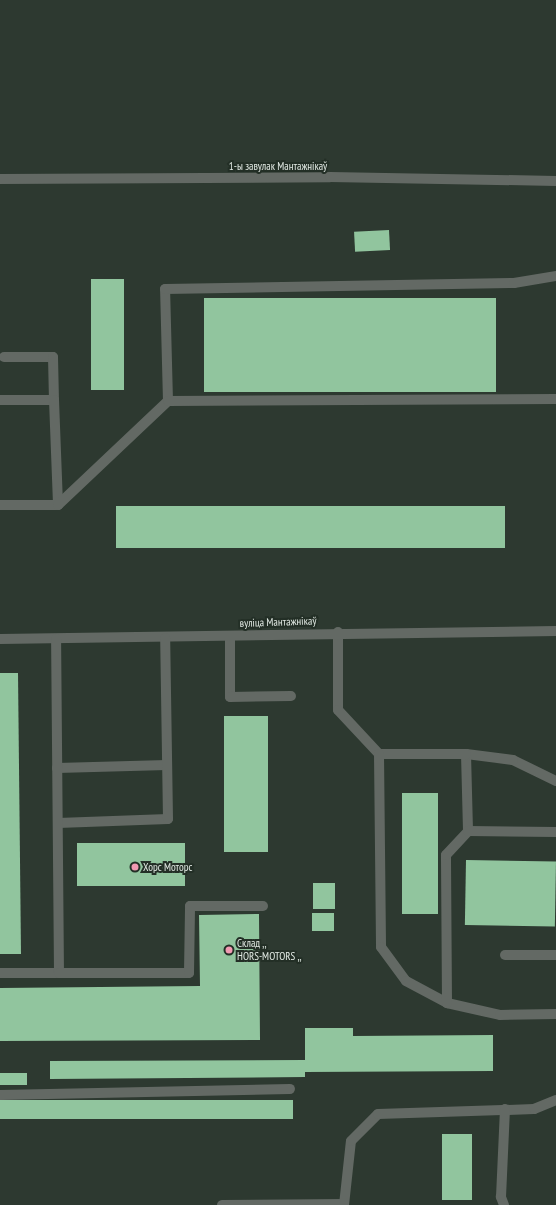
<!DOCTYPE html>
<meta charset="utf-8">
<style>
body{margin:0}
#map{position:relative;width:556px;height:1205px;overflow:hidden;background:#2d3930;font-family:"PT Sans Narrow",sans-serif}
div>[style]{position:absolute}
.building>*{inset:0;background:#91c59e;transform-origin:0 0}
.minor>*{height:10px;margin:-5px;padding:0 5px;transform-origin:5px;border-radius:5px;background:#636964}
.dots>*{width:11px;height:11px;translate:-50% -50%;box-sizing:border-box;border:2px solid #232f26;border-radius:50%}
span{translate:-50% -50%;white-space:nowrap;text-align:center;line-height:1.15;-webkit-text-stroke:4px #232f26;paint-order:stroke}
.street-label{font-size:11px;color:#e1e9e3}
.poi-label{font-size:11px;color:#e1e9e3}
.left{translate:0 -50%;text-align:left}
</style>
<div id="map">
<div class="building">
<div style="left:389px;top:230px;width:20px;height:35px;rotate:87deg"></div>
<div style="left:124px;top:279px;width:111px;height:33px;rotate:90deg"></div>
<div style="left:204px;top:298px;width:292px;height:94px"></div>
<div style="left:116px;top:506px;width:389px;height:42px"></div>
<div style="clip-path:polygon(0 673px,18px 673px,21px 954px,0 954px)"></div>
<div style="left:224px;top:716px;width:44px;height:136px"></div>
<div style="left:402px;top:793px;width:36px;height:121px"></div>
<div style="left:77px;top:843px;width:108px;height:43px"></div>
<div style="left:466px;top:860px;width:90px;height:65px;rotate:1deg"></div>
<div style="left:313px;top:883px;width:22px;height:26px"></div>
<div style="left:312px;top:913px;width:22px;height:18px"></div>
<div style="clip-path:polygon(259px 914px,260px 1040px,0 1041px,0 988px,200px 986px,199px 915px)"></div>
<div style="clip-path:polygon(305px 1028px,353px 1028px,353px 1036px,493px 1035px,493px 1071px,305px 1072px,305px 1077px,50px 1079px,50px 1061px,305px 1060px)"></div>
<div style="left:0;top:1073px;width:27px;height:12px"></div>
<div style="left:293px;top:1100px;width:19px;height:293px;rotate:90deg"></div>
<div style="left:442px;top:1134px;width:30px;height:66px"></div>
</div>
<div class="minor">
<div style="left:0;top:179px;width:330px;rotate:-0.3deg"></div>
<div style="left:330px;top:177px;width:226px;rotate:1deg"></div>
<div style="left:4px;top:357px;width:49px"></div>
<div style="left:53px;top:357px;width:43px;rotate:88.7deg"></div>
<div style="left:0;top:400px;width:54px"></div>
<div style="left:54px;top:400px;width:105px;rotate:87.8deg"></div>
<div style="left:168px;top:401px;width:112px;rotate:-91.5deg"></div>
<div style="left:165px;top:289px;width:349px;rotate:-1deg"></div>
<div style="left:514px;top:283px;width:43px;rotate:-9.5deg"></div>
<div style="left:0;top:505px;width:58px"></div>
<div style="left:58px;top:505px;width:151px;rotate:-43.4deg"></div>
<div style="left:168px;top:401px;width:388px;rotate:-0.3deg"></div>
<div style="left:338px;top:632px;width:78px;rotate:90deg"></div>
<div style="left:338px;top:710px;width:60px;rotate:47deg"></div>
<div style="left:230px;top:636px;width:61px;rotate:90deg"></div>
<div style="left:230px;top:697px;width:61px;rotate:-0.9deg"></div>
<div style="left:0;top:639px;width:556px;rotate:-0.82deg"></div>
<div style="left:466px;top:754px;width:77px;rotate:88.5deg"></div>
<div style="left:57px;top:768px;width:110px;rotate:-1.6deg"></div>
<div style="left:556px;top:781px;width:48px;rotate:-154deg"></div>
<div style="left:513px;top:760px;width:47px;rotate:-172.7deg"></div>
<div style="left:466px;top:754px;width:87px;rotate:180deg"></div>
<div style="left:379px;top:754px;width:193px;rotate:89.4deg"></div>
<div style="left:381px;top:947px;width:42px;rotate:53.7deg"></div>
<div style="left:406px;top:981px;width:47px;rotate:28.2deg"></div>
<div style="left:447px;top:1003px;width:54px;rotate:12.8deg"></div>
<div style="left:500px;top:1015px;width:56px;rotate:-1deg"></div>
<div style="left:58px;top:823px;width:110px;rotate:-2.1deg"></div>
<div style="left:168px;top:819px;width:181px;rotate:-90.9deg"></div>
<div style="left:505px;top:955px;width:51px"></div>
<div style="left:0;top:973px;width:59px"></div>
<div style="left:59px;top:973px;width:334px;rotate:-90.5deg"></div>
<div style="left:59px;top:973px;width:130px"></div>
<div style="left:189px;top:973px;width:67px;rotate:-89.1deg"></div>
<div style="left:190px;top:906px;width:73px"></div>
<div style="left:447px;top:1003px;width:148px;rotate:-90.4deg"></div>
<div style="left:446px;top:855px;width:33px;rotate:-47deg"></div>
<div style="left:468px;top:831px;width:88px;rotate:0.7deg"></div>
<div style="left:0;top:1095px;width:290px;rotate:-1.2deg"></div>
<div style="left:222px;top:1205px;width:122px;rotate:-0.5deg"></div>
<div style="left:344px;top:1205px;width:64px;rotate:-83.8deg"></div>
<div style="left:351px;top:1141px;width:38px;rotate:-45deg"></div>
<div style="left:378px;top:1114px;width:156px;rotate:-1.8deg"></div>
<div style="left:534px;top:1109px;width:24px;rotate:-22deg"></div>
<div style="left:504px;top:1205px;width:9px;rotate:-111deg"></div>
<div style="left:501px;top:1197px;width:88px;rotate:-87.4deg"></div>
</div>
<div class="dots">
<div style="left:135px;top:867px;background:#f19ab2"></div>
<div style="left:229px;top:950px;background:#f19ab2"></div>
</div>
<div class="street-label">
<span style="left:278px;top:166px">1-ы завулак Мантажнікаў</span>
<span style="left:278px;top:622px;rotate:-2deg">вуліца Мантажнікаў</span>
</div>
<div class="poi-label">
<span class="left" style="left:143px;top:867px">Хорс Моторс</span>
<span class="left" style="left:237px;top:950px">Склад ,,<br>HORS-MOTORS ,,</span>
</div>
</div>
